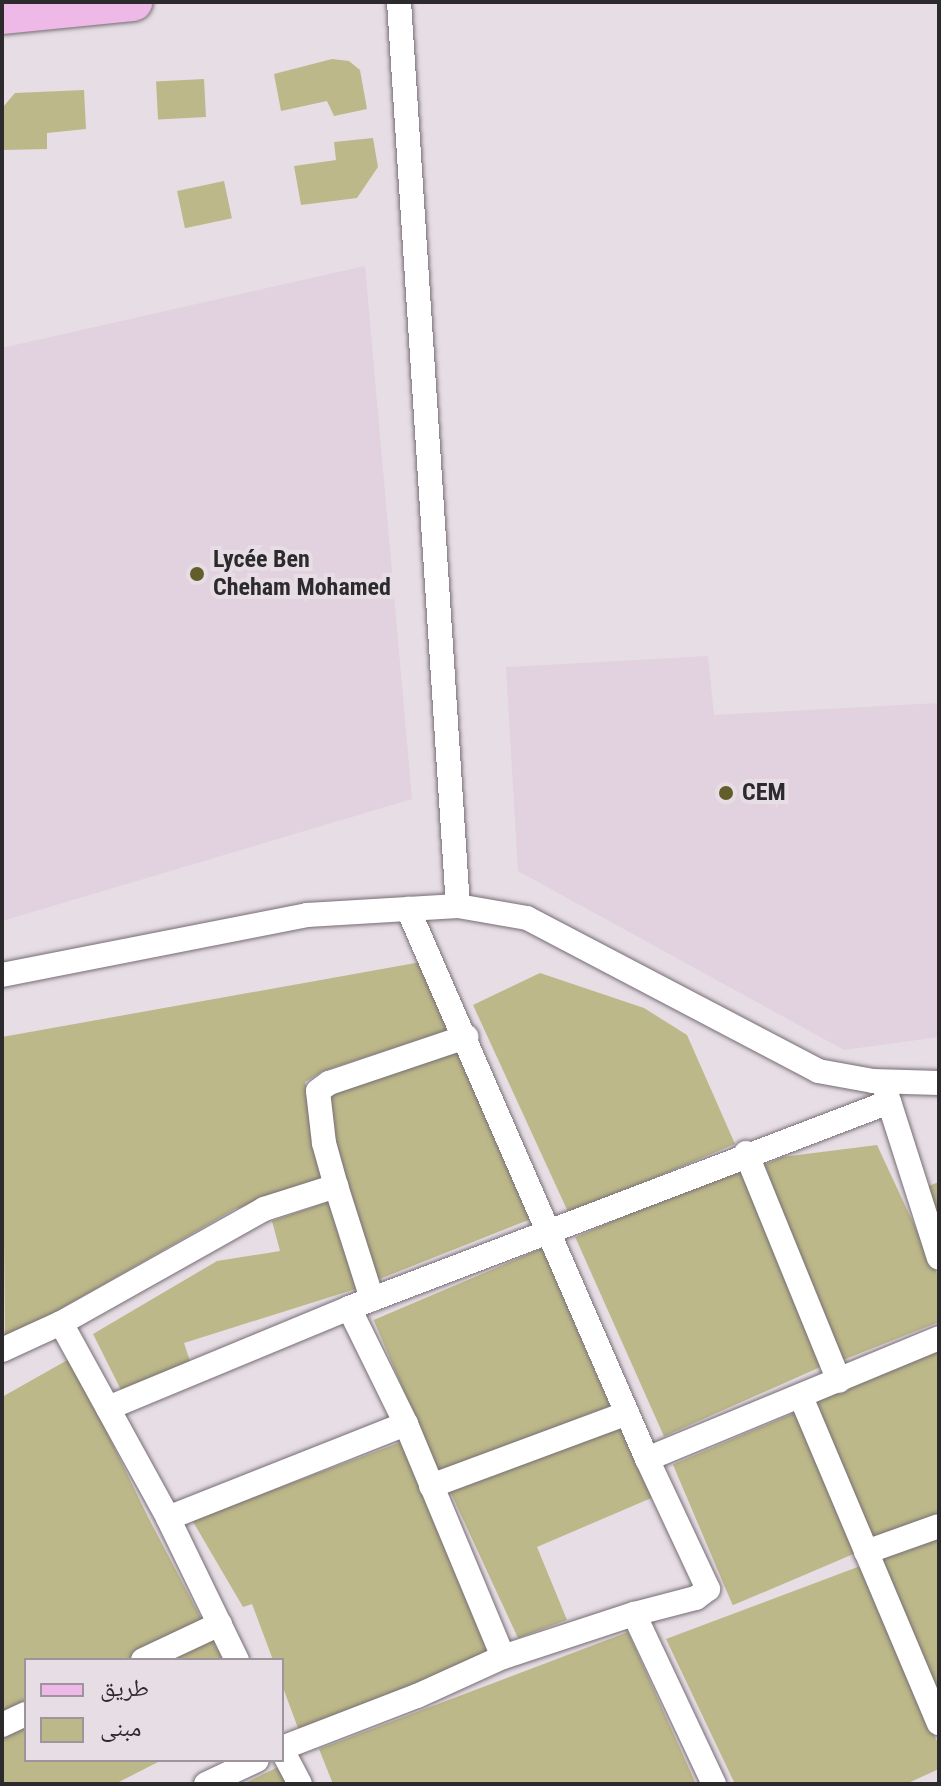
<!DOCTYPE html>
<meta charset="utf-8">
<style>
body{margin:0}
#map{position:relative;width:941px;height:1786px;overflow:hidden;background:#e7dde5;font-family:"Roboto Condensed","Noto Naskh Arabic",sans-serif}
div>[style]{position:absolute}
.built>*{inset:0;background:#e2d1de}
.building>*{inset:0;background:#bcb889;transform-origin:0 0}
.roads{filter:drop-shadow(0 0 2px #766d74) drop-shadow(0 0 2px #766d74)}
.street>*{height:24px;margin:-12px;padding:0 12px;transform-origin:12px;border-radius:12px;background:#fff}
.primary>*{height:38px;margin:-19px;padding:0 19px;transform-origin:19px;border-radius:19px;background:#efb9e7}
.dots>*{width:22px;height:22px;translate:-50% -50%;box-sizing:border-box;border:4px solid #e7dde5;border-radius:50%}
span{translate:-50% -50%;white-space:nowrap;text-align:center;line-height:1.15;-webkit-text-stroke:8px #e7dde5;paint-order:stroke}
.poi-label{font-size:24px;color:#2d2a2d;font-weight:700}
.left{translate:0 -50%;text-align:left}
.frame{position:absolute;inset:0;border:4px solid #2d2a2d;pointer-events:none}
.legend{position:absolute;left:24px;top:1658px;width:260px;height:104px;box-sizing:border-box;background:#e7dde5;border:2px solid #9d959b;margin:0;padding:10px 14px;list-style:none;font-size:24px;color:#2d2a2d}
.legend li{display:flex;align-items:center;gap:16px;height:40px}
.legend b{width:40px;border:2px solid #9d959b}
</style>
<div id="map">
<div class="built">
<div style="clip-path:polygon(365px 266px,412px 799px,2px 921px,2px 348px)"></div>
<div style="clip-path:polygon(708px 656px,714px 715px,939px 703px,939px 1037px,844px 1050px,518px 871px,506px 667px)"></div>
</div>
<div class="building">
<div style="clip-path:polygon(332px 59px,349px 61px,360px 70px,367px 109px,334px 116px,327px 101px,281px 111px,274px 74px)"></div>
<div style="left:204px;top:79px;width:38px;height:48px;rotate:87deg"></div>
<div style="clip-path:polygon(84px 90px,86px 129px,47px 133px,47px 149px,4px 150px,3px 107px,15px 93px)"></div>
<div style="clip-path:polygon(373px 138px,378px 167px,357px 198px,301px 205px,294px 166px,336px 160px,334px 142px)"></div>
<div style="left:224px;top:181px;width:38px;height:48px;rotate:78deg"></div>
<div style="clip-path:polygon(421px 962px,449px 1030px,323px 1071px,305px 1082px,333px 1183px,235px 1209px,5px 1341px,2px 1037px)"></div>
<div style="clip-path:polygon(540px 973px,644px 1008px,687px 1035px,735px 1144px,569px 1214px,473px 1005px)"></div>
<div style="clip-path:polygon(459px 1045px,531px 1219px,372px 1282px,322px 1095px)"></div>
<div style="clip-path:polygon(877px 1145px,939px 1278px,939px 1322px,843px 1360px,764px 1165px,782px 1157px)"></div>
<div style="left:738px;top:1165px;width:218px;height:178px;rotate:66deg"></div>
<div style="clip-path:polygon(939px 1182px,939px 1221px,923px 1188px)"></div>
<div style="clip-path:polygon(337px 1199px,362px 1287px,184px 1343px,193px 1370px,124px 1396px,93px 1334px,217px 1261px,280px 1251px,272px 1221px)"></div>
<div style="left:543px;top:1248px;width:178px;height:184px;rotate:67deg"></div>
<div style="clip-path:polygon(939px 1349px,939px 1515px,873px 1539px,814px 1398px)"></div>
<div style="clip-path:polygon(71px 1358px,147px 1515px,223px 1660px,26px 1660px,26px 1760px,162px 1760px,115px 1784px,2px 1784px,2px 1397px)"></div>
<div style="left:799px;top:1411px;width:153px;height:137px;rotate:67deg"></div>
<div style="clip-path:polygon(620px 1423px,656px 1496px,537px 1547px,567px 1620px,518px 1638px,449px 1489px)"></div>
<div style="clip-path:polygon(404px 1441px,493px 1654px,301px 1736px,282px 1685px,282px 1660px,273px 1660px,252px 1604px,243px 1607px,192px 1520px)"></div>
<div style="clip-path:polygon(939px 1533px,939px 1696px,876px 1555px)"></div>
<div style="clip-path:polygon(863px 1565px,939px 1746px,939px 1769px,906px 1784px,735px 1784px,666px 1639px)"></div>
<div style="clip-path:polygon(628px 1632px,696px 1784px,333px 1784px,319px 1749px)"></div>
<div style="clip-path:polygon(278px 1767px,286px 1784px,243px 1784px)"></div>
</div>
<div class="roads">
<div class="street">
<div style="left:399px;top:2px;width:906px;rotate:86.27deg"></div>
<div style="left:2px;top:975px;width:311px;rotate:-11.1deg"></div>
<div style="left:307px;top:915px;width:151px;rotate:-3.4deg"></div>
<div style="left:458px;top:906px;width:70px;rotate:9.9deg"></div>
<div style="left:527px;top:918px;width:329px;rotate:27.7deg"></div>
<div style="left:818px;top:1071px;width:56px;rotate:10.3deg"></div>
<div style="left:873px;top:1081px;width:66px;rotate:1.7deg"></div>
<div style="left:885px;top:1089px;width:177px;rotate:72.3deg"></div>
<div style="left:746px;top:1153px;width:246px;rotate:67.8deg"></div>
<div style="left:336px;top:1186px;width:119px;rotate:72.3deg"></div>
<div style="left:349px;top:1308px;width:129px;rotate:63.8deg"></div>
<div style="left:406px;top:1424px;width:252px;rotate:67.4deg"></div>
<div style="left:61px;top:1323px;width:233px;rotate:-29.3deg"></div>
<div style="left:264px;top:1209px;width:76px;rotate:-17.7deg"></div>
<div style="left:336px;top:1186px;width:45px;rotate:-105.6deg"></div>
<div style="left:324px;top:1143px;width:52px;rotate:-96.6deg"></div>
<div style="left:318px;top:1091px;width:14px;rotate:-36deg"></div>
<div style="left:329px;top:1083px;width:145px;rotate:-18.6deg"></div>
<div style="left:2px;top:1350px;width:65px;rotate:-24.6deg"></div>
<div style="left:61px;top:1323px;width:222px;rotate:61.2deg"></div>
<div style="left:168px;top:1518px;width:158px;rotate:64.1deg"></div>
<div style="left:801px;top:1397px;width:354px;rotate:67.1deg"></div>
<div style="left:108px;top:1408px;width:261px;rotate:-22.5deg"></div>
<div style="left:349px;top:1308px;width:578px;rotate:-20.88deg"></div>
<div style="left:647px;top:1459px;width:316px;rotate:-22.5deg"></div>
<div style="left:431px;top:1486px;width:209px;rotate:-20.4deg"></div>
<div style="left:168px;top:1518px;width:256px;rotate:-21.6deg"></div>
<div style="left:866px;top:1552px;width:77px;rotate:-19.6deg"></div>
<div style="left:634px;top:1614px;width:188px;rotate:64.8deg"></div>
<div style="left:143px;top:1660px;width:85px;rotate:-25.1deg"></div>
<div style="left:2px;top:1725px;width:26px;rotate:-25deg"></div>
<div style="left:282px;top:1748px;width:145px;rotate:-21.1deg"></div>
<div style="left:417px;top:1696px;width:94px;rotate:-24.4deg"></div>
<div style="left:503px;top:1657px;width:138px;rotate:-18.2deg"></div>
<div style="left:634px;top:1614px;width:64px;rotate:-14.5deg"></div>
<div style="left:696px;top:1598px;width:15px;rotate:-37deg"></div>
<div style="left:708px;top:1589px;width:144px;rotate:-115.1deg"></div>
<div style="left:647px;top:1459px;width:600px;rotate:-113.49deg"></div>
<div style="left:282px;top:1750px;width:38px;rotate:62deg"></div>
<div style="left:206px;top:1784px;width:56px;rotate:-25.2deg"></div>
</div>
<div class="primary">
<div style="left:2px;top:15px;width:132px;rotate:-5.7deg"></div>
</div>
</div>
<div class="dots">
<div style="left:197px;top:574px;background:#625d2a"></div>
<div style="left:726px;top:793px;background:#625d2a"></div>
</div>
<div class="poi-label">
<span class="left" style="left:213px;top:574px">Lycée Ben<br>Cheham Mohamed</span>
<span class="left" style="left:742px;top:793px">CEM</span>
</div>
<div class="frame"></div>
<ul class="legend">
<li><b style="height:10px;background:#efb9e7"></b>طريق</li>
<li><b style="height:22px;background:#bcb889"></b>مبنى</li>
</ul>
</div>
